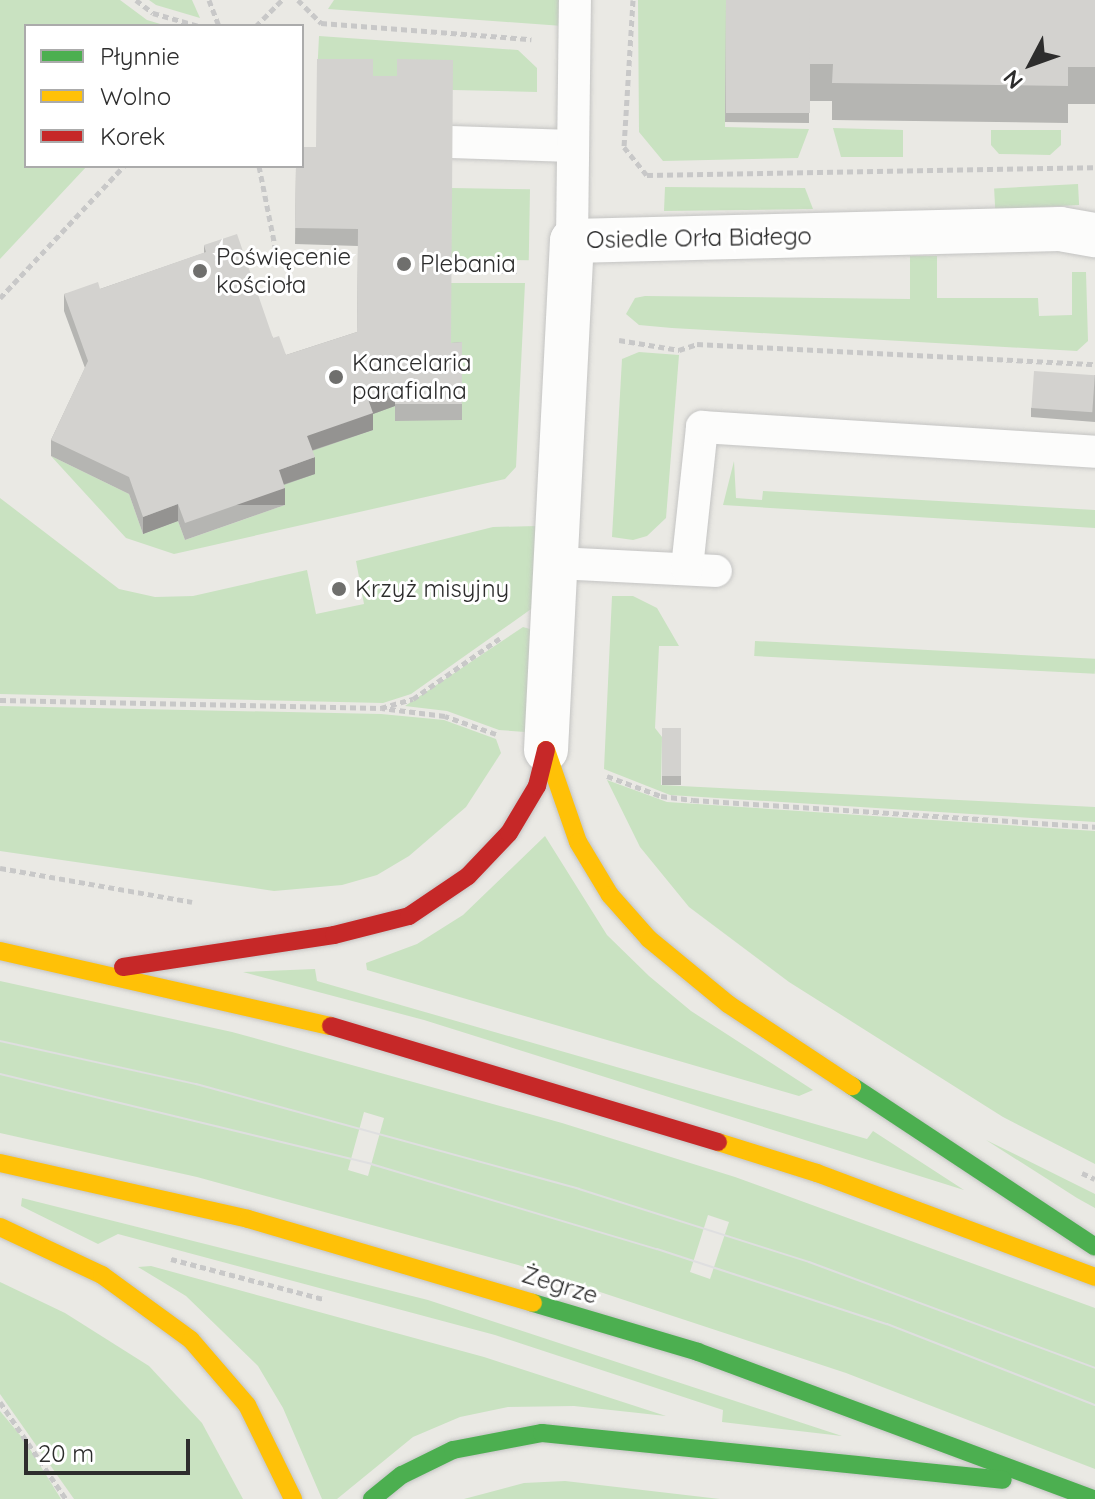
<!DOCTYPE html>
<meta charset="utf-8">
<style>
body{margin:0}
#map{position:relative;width:1095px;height:1499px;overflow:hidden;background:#eae9e4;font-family:Quicksand,sans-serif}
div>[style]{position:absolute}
.green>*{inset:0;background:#c9e2c1;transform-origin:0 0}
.path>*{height:5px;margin-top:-2.5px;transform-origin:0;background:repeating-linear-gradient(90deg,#c8c8c8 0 6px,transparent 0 10px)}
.roads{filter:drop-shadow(0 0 2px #c4c4c3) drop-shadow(0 0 2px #c4c4c3)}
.lane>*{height:32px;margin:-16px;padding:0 16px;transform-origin:16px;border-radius:16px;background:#fcfcfb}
.street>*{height:44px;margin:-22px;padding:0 22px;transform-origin:22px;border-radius:22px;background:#fcfcfb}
.fast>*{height:18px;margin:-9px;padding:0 9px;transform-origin:9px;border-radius:9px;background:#4caf50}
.slow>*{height:18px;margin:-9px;padding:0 9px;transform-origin:9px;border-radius:9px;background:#ffc107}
.jam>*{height:18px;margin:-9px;padding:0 9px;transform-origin:9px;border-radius:9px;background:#c62828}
.tram>*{height:2px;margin:-1px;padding:0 1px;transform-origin:1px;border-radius:1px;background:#dfdfe0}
.wall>*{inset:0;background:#b5b5b2;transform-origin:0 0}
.shaded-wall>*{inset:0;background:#949391;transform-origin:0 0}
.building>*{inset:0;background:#d3d2cf;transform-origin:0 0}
.dots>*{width:22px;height:22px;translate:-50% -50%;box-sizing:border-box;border:4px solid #fff;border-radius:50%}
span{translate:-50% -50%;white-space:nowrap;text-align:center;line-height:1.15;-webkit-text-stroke:6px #fff;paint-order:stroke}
.street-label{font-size:24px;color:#2d2d2d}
.poi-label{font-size:24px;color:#2d2d2d}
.left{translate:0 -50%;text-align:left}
.legend{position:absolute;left:24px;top:24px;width:280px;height:144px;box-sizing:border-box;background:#fff;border:2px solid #ababab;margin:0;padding:10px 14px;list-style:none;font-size:24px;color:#2d2d2d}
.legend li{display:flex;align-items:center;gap:16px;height:40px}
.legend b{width:40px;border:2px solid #ababab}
.north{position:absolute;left:991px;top:24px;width:80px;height:80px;-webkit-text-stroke:6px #fff;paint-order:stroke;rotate:229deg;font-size:22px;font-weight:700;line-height:32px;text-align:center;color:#2d2d2d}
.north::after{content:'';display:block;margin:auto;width:28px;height:36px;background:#2d2d2d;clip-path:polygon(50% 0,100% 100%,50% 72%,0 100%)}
.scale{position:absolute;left:24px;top:1439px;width:166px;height:36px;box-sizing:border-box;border:4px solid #2d2d2d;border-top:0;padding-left:10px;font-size:24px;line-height:28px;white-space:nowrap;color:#2d2d2d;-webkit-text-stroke:6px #fff;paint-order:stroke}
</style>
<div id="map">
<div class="green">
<div style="clip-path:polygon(0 0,120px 0,147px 20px,167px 26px,26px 26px,26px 166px,87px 166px,0 259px)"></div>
<div style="clip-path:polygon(149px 0,192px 0,200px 18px,156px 5px)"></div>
<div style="clip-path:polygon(334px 0,563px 0,563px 26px,328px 9px)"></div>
<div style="clip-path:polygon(638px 0,726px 0,725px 127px,809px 129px,798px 158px,663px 161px,639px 132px)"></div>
<div style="clip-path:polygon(319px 36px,518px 50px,537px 68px,537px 92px,453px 90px,397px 77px,317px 76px)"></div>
<div style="clip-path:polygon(833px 128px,903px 130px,903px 157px,841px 157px)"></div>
<div style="clip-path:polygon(991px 130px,1061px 130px,1061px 145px,1050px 155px,999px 154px,991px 145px)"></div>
<div style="left:1078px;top:184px;width:21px;height:84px;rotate:87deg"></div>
<div style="clip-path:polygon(665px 187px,805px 188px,813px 209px,664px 211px)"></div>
<div style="left:452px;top:188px;width:78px;height:71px;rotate:1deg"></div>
<div style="clip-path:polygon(910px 256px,937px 256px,937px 298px,1038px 298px,1039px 316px,1072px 315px,1072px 272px,1086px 272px,1088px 341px,1077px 351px,672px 328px,639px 325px,626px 314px,635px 298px,645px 296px,910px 299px)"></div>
<div style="clip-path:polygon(451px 283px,525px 283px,516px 467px,505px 479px,174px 554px,126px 538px,51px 456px,129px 494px,143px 534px,178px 521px,185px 540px,285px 505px,279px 486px,307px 452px,373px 430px,368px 415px,395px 406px,395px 421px,451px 359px)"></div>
<div style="clip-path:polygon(639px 352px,679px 355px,666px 518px,647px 536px,633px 540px,612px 537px,622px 359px)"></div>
<div style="clip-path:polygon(734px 461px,736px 498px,762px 500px,763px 491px,1095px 510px,1095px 528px,723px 505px)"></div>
<div style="clip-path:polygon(0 498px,119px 589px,155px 597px,193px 596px,307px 570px,316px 614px,364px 604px,356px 561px,493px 527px,536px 526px,534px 607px,411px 694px,383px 703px,0 694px)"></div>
<div style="clip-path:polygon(612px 596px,633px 596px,657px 608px,679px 646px,659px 646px,655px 728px,662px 737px,661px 785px,1095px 807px,1095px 822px,670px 795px,604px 769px)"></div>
<div style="clip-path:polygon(523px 627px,533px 630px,525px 732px,499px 730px,447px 711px,405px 706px)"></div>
<div style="left:755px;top:641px;width:341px;height:15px;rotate:3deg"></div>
<div style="clip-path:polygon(0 706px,381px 714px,444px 720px,496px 739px,501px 753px,466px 807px,409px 856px,377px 875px,342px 885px,274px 891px,0 851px)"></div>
<div style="clip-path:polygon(607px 780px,667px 802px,1095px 831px,1095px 1164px,1003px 1117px,789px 982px,689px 907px,640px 847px)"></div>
<div style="clip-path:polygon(545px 836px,607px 935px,649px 976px,691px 1011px,813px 1090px,799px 1096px,367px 970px,366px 963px,417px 944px,463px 915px)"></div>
<div style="clip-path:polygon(315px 969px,317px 981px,867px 1139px,873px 1131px,964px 1190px,424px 1020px,243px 972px)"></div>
<div style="clip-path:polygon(evenodd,0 981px,232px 1032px,562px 1123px,735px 1177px,1095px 1308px,1095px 1469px,846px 1373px,518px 1265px,197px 1177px,0 1133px,0 981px,364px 1112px,384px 1118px,368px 1176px,348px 1170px,364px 1112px,0 981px,708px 1215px,729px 1222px,710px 1279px,690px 1272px,708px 1215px)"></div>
<div style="clip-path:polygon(986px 1140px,1095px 1194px,1095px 1208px,1077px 1198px)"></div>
<div style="clip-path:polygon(22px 1198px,428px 1300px,842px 1436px,722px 1422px,723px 1410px,495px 1335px,118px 1234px,98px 1244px,21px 1206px)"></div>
<div style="clip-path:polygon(151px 1266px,484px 1357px,666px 1416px,574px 1406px,508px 1407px,460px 1417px,413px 1437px,337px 1499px,322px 1499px,283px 1408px,258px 1366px,186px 1296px,138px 1267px)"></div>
<div style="clip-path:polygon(0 1282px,65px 1313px,149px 1366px,202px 1423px,243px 1499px,74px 1499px,0 1394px)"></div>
<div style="clip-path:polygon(0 1411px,25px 1441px,61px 1499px,0 1499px)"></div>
<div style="clip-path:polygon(565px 1481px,720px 1499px,464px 1499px,524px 1483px)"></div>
</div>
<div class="path">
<div style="left:136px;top:0;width:21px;rotate:37deg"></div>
<div style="left:153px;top:13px;width:48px;rotate:15.8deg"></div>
<div style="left:209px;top:0;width:28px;rotate:69deg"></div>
<div style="left:298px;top:0;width:33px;rotate:45deg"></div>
<div style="left:321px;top:23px;width:211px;rotate:4.4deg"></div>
<div style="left:633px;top:0;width:147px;rotate:93.5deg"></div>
<div style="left:624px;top:147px;width:36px;rotate:51deg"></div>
<div style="left:647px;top:175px;width:448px;rotate:-1deg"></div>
<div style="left:256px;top:26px;width:37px;rotate:-45deg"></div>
<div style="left:259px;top:166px;width:87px;rotate:78.7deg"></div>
<div style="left:451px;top:270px;width:68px;rotate:0.8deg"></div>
<div style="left:0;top:298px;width:181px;rotate:-46.8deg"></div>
<div style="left:619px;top:340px;width:61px;rotate:9.5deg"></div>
<div style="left:679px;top:350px;width:19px;rotate:-18deg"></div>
<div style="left:697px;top:344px;width:399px;rotate:2.9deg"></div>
<div style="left:0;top:700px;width:381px;rotate:1.2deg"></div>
<div style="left:496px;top:734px;width:54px;rotate:-160.6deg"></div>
<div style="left:445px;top:716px;width:64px;rotate:-172.9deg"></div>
<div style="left:381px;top:708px;width:33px;rotate:-16deg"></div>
<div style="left:413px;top:699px;width:106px;rotate:-35deg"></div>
<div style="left:607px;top:776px;width:58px;rotate:20.3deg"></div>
<div style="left:661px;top:796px;width:32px;rotate:7deg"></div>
<div style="left:693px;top:800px;width:403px;rotate:3.8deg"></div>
<div style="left:0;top:868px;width:195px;rotate:10deg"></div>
<div style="left:1082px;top:1173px;width:14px;rotate:25deg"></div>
<div style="left:171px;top:1259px;width:158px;rotate:14.7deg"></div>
<div style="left:0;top:1402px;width:117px;rotate:55.8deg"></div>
</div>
<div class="roads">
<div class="lane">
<div style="left:452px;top:142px;width:119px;rotate:1.9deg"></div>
<div style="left:572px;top:241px;width:241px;rotate:-89.3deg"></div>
<div style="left:558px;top:563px;width:158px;rotate:2.9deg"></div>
<div style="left:687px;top:568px;width:142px;rotate:-83.9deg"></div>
<div style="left:702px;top:427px;width:394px;rotate:3.6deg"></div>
</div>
<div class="street">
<div style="left:546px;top:750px;width:510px;rotate:-87.08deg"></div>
<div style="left:572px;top:241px;width:488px;rotate:-1.4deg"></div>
<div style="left:1060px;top:229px;width:36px;rotate:10deg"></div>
</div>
<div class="fast">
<div style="left:852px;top:1086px;width:291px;rotate:33.5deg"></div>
<div style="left:533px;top:1303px;width:172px;rotate:16.5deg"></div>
<div style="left:698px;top:1352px;width:421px;rotate:20.4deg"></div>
<div style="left:372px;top:1499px;width:38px;rotate:-39deg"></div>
<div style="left:402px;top:1475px;width:57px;rotate:-26.1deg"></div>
<div style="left:453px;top:1450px;width:91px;rotate:-10.8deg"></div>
<div style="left:542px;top:1433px;width:463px;rotate:5.8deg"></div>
</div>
<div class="slow">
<div style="left:546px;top:750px;width:97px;rotate:70.8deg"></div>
<div style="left:578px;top:842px;width:62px;rotate:58.9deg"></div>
<div style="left:610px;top:895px;width:59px;rotate:48.4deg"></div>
<div style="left:649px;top:939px;width:102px;rotate:39.4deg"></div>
<div style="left:728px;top:1004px;width:149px;rotate:33.5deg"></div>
<div style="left:0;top:951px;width:339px;rotate:12.8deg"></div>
<div style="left:718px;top:1142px;width:104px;rotate:17.4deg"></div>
<div style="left:817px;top:1173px;width:297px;rotate:20.5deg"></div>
<div style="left:0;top:1163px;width:254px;rotate:12.7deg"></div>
<div style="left:248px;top:1219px;width:297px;rotate:16.4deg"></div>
<div style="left:0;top:1227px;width:113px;rotate:25.2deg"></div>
<div style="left:102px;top:1275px;width:110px;rotate:36.1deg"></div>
<div style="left:191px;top:1340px;width:86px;rotate:49.3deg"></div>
<div style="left:247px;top:1405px;width:105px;rotate:63.9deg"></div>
</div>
<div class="jam">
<div style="left:123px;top:967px;width:213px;rotate:-8.6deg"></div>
<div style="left:334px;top:935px;width:77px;rotate:-14.2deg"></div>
<div style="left:409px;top:916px;width:71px;rotate:-34.1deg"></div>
<div style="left:468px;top:876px;width:59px;rotate:-46.4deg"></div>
<div style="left:509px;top:833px;width:55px;rotate:-59.2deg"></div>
<div style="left:537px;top:786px;width:37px;rotate:-76deg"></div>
<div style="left:331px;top:1026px;width:404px;rotate:16.7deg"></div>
</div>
</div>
<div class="tram">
<div style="left:0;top:1041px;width:201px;rotate:12.4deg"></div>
<div style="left:196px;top:1084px;width:397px;rotate:15.3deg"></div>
<div style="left:579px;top:1189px;width:241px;rotate:17.6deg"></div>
<div style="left:809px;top:1262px;width:305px;rotate:20.3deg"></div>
<div style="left:0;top:1074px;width:382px;rotate:13.6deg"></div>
<div style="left:371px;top:1164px;width:298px;rotate:16.6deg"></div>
<div style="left:657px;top:1249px;width:242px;rotate:18.1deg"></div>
<div style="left:887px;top:1324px;width:223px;rotate:21.3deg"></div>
</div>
<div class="wall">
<div style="clip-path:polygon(726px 0,1095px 0,1095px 104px,1068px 104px,1068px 123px,832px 120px,832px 101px,809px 101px,809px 80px,809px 123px,725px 122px)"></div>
<div style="clip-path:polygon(373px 76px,397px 76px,451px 343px,462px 342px,462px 420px,395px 421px,395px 406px,373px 414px,373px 430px,312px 451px,315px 474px,284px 485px,285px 505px,185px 540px,178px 521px,143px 534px,129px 494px,51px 456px,51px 440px,85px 368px,64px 311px,64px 294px,100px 289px,204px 253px,204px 245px,286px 355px,357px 332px,358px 246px,295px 244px,296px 166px,316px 147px)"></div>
<div style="clip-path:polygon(1095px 375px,1095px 422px,1031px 417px,1031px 408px)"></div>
<div style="left:662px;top:728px;width:19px;height:57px"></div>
</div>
<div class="shaded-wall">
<div style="clip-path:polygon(395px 390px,395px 406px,373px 414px,373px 430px,307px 452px,307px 436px,368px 399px)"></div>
<div style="clip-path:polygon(315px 457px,315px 474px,279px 486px,279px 470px)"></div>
<div style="left:285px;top:488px;width:17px;height:106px;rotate:90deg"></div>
<div style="clip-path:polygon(178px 504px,178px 521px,143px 534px,143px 517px)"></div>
</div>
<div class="building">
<div style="left:726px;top:0;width:84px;height:113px"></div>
<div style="clip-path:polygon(810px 0,1095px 0,1095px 67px,1068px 67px,1068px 86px,832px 83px,833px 64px,809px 64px)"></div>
<div style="clip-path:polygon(317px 59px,373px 59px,373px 76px,397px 76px,397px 59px,453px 60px,451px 343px,462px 342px,462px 404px,395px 404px,395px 390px,368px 399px,373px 413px,307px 436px,315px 457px,279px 470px,285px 488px,185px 523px,178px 504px,143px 517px,129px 477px,51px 440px,88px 361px,64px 294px,98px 282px,100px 289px,200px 254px,206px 252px,204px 245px,237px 234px,273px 338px,279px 336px,286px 355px,357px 332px,358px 229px,295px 228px,296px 166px,302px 166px,302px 147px,316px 147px)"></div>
<div style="left:1034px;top:371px;width:61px;height:37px;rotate:4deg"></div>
<div style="left:662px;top:728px;width:19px;height:48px"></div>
</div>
<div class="dots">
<div style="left:404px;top:264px;background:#6f6f6d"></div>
<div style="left:200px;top:271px;background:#6f6f6d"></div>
<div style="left:336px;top:377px;background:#6f6f6d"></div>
<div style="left:339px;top:589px;background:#6f6f6d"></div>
</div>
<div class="street-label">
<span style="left:699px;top:238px;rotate:-1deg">Osiedle Orła Białego</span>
<span style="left:560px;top:1285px;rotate:17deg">Żegrze</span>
</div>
<div class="poi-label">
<span class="left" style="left:216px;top:271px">Poświęcenie<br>kościoła</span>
<span class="left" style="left:420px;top:264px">Plebania</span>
<span class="left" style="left:352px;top:377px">Kancelaria<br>parafialna</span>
<span class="left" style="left:355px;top:589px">Krzyż misyjny</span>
</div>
<ul class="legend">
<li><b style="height:10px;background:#4caf50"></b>Płynnie</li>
<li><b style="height:10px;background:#ffc107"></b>Wolno</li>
<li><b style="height:10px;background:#c62828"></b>Korek</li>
</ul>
<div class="north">N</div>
<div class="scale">20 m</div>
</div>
